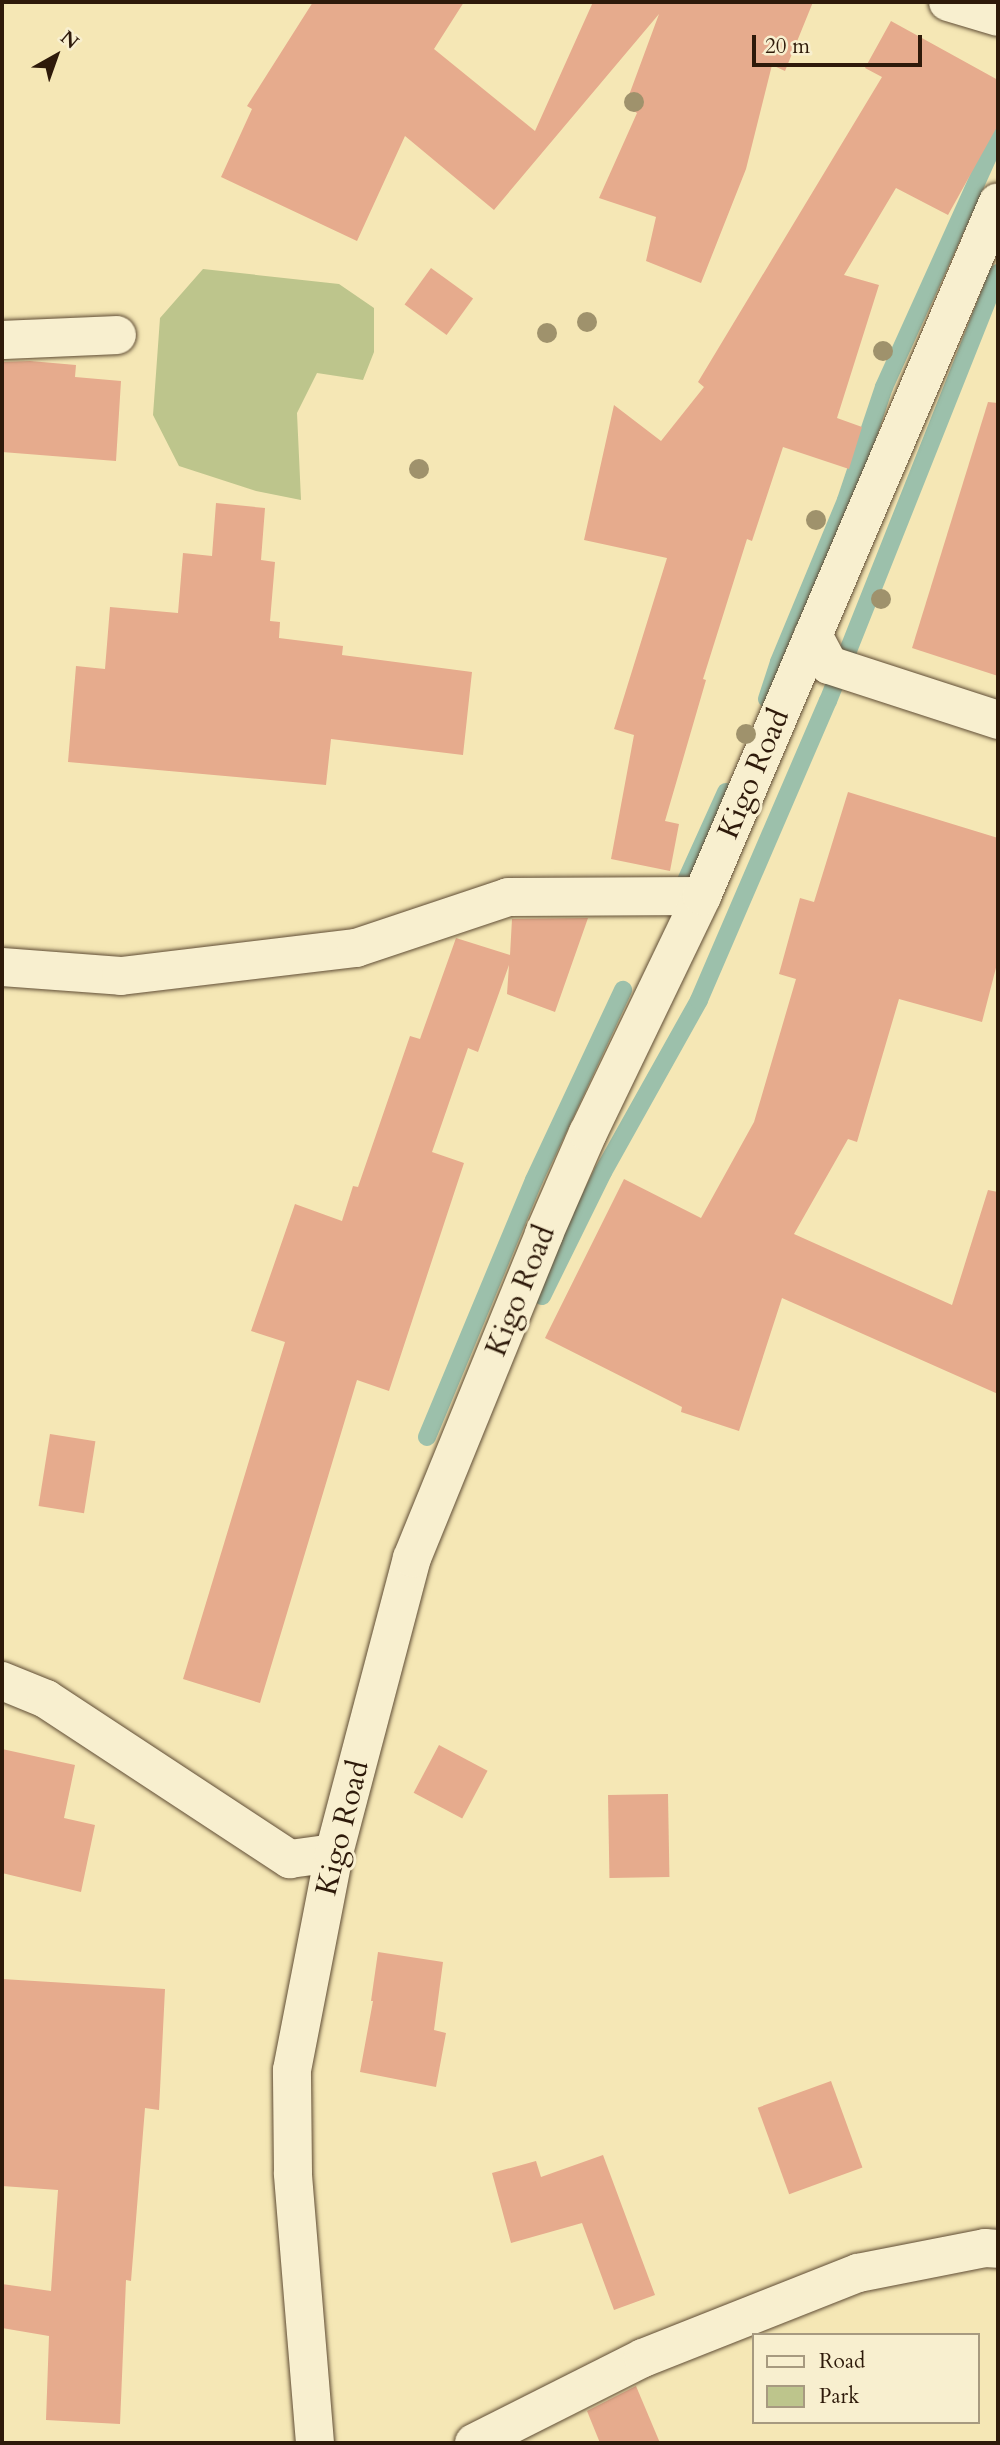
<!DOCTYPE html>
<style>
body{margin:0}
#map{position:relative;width:1000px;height:2445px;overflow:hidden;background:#f5e7b5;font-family:Cardo,serif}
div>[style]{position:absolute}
.green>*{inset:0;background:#bdc58c}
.stream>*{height:18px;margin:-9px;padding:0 9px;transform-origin:9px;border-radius:9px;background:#9cc0ab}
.building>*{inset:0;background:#e6ab8d;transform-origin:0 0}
.roads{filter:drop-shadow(0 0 2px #604d35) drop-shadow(0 0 2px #604d35)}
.minor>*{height:38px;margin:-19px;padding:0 19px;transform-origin:19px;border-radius:19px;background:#f8efcf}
.tertiary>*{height:38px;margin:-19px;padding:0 19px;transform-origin:19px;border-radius:19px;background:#f8efcf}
.trees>*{width:20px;height:20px;margin:-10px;border-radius:50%;background:#9f926c}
span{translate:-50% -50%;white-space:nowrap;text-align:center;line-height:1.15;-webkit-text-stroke:6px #f8efcf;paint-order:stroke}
.street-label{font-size:30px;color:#2e1a0a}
.frame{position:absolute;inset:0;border:4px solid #2e1a0a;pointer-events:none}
.legend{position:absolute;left:752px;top:2333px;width:228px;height:91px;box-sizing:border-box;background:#f8efcf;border:2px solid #a79a80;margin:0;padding:9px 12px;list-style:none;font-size:21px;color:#2e1a0a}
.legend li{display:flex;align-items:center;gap:14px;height:35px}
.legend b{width:35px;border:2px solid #a79a80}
.north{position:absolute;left:21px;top:21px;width:70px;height:70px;-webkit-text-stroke:5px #f8efcf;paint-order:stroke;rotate:40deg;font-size:19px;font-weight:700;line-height:28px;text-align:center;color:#2e1a0a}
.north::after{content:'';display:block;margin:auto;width:24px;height:32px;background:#2e1a0a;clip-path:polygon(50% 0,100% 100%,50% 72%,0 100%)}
.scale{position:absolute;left:752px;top:35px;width:170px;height:32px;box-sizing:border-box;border:4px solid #2e1a0a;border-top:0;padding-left:9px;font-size:21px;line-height:24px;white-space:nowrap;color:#2e1a0a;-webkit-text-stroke:5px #f8efcf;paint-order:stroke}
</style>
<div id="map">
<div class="green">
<div style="clip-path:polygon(203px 269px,339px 284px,374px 308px,374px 352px,363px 380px,317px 373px,297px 413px,301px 500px,256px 491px,179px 466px,153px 415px,160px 318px)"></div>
</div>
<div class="stream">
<div style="left:767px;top:699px;width:39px;rotate:-72deg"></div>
<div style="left:779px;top:662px;width:175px;rotate:-67.5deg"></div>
<div style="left:846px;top:500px;width:119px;rotate:-71.4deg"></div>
<div style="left:884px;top:387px;width:277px;rotate:-65.7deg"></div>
<div style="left:680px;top:894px;width:112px;rotate:-65.7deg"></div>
<div style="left:542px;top:1296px;width:138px;rotate:-63.8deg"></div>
<div style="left:603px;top:1172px;width:197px;rotate:-60.8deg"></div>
<div style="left:699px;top:1000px;width:326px;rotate:-66.7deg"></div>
<div style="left:828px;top:701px;width:461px;rotate:-68.3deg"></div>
<div style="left:427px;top:1437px;width:278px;rotate:-67.4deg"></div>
<div style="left:534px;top:1180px;width:210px;rotate:-64.9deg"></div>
</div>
<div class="building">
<div style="clip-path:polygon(313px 2px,464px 2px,434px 49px,535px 131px,593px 2px,813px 2px,785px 71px,772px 65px,746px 169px,701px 283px,646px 261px,656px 217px,599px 198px,637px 113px,625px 106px,659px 14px,494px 210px,405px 136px,357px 241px,221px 177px,252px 109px,247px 106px)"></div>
<div style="clip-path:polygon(891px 21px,998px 80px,998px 125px,948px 215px,896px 188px,844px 275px,879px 285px,837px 418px,862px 427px,849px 469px,783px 447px,752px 541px,747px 539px,703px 679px,706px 680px,665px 821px,679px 824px,670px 871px,611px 859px,634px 735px,614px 729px,667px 558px,584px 540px,614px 405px,661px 441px,704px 387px,698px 382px,882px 77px,865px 68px)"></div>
<div style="left:431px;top:268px;width:52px;height:45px;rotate:36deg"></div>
<div style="clip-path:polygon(30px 361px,76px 365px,75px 377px,121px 381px,116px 461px,2px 452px,2px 362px)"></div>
<div style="clip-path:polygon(988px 402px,998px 403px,998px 676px,912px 648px)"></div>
<div style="clip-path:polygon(216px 503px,265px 508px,261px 560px,275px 562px,270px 621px,280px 622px,279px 638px,343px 646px,342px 655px,472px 672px,463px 755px,331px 739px,326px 785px,68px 762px,76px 666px,105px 669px,110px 607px,178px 613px,183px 553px,212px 556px)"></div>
<div style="clip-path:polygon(848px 792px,998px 838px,998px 960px,982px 1022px,899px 999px,857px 1142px,848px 1139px,794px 1234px,952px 1305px,988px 1190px,998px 1192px,998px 1394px,782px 1298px,739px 1431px,681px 1412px,682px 1407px,545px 1338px,624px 1179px,701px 1218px,754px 1122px,796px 979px,779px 974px,800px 898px,814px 902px)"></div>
<div style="clip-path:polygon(588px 918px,555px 1012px,507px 994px,509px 965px,478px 1052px,468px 1048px,432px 1152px,464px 1163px,389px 1391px,357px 1380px,260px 1703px,183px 1679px,285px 1342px,251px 1331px,295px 1204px,342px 1221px,353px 1186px,358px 1187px,410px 1036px,420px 1039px,456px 938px,510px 955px,512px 919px)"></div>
<div style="left:50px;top:1434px;width:46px;height:73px;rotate:9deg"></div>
<div style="left:439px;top:1745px;width:55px;height:54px;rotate:28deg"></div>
<div style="clip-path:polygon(2px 1749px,75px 1765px,64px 1818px,95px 1825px,81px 1892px,2px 1873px)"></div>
<div style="left:668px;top:1794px;width:83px;height:60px;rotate:89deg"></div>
<div style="clip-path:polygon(378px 1952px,443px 1962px,434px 2030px,446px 2033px,436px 2087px,360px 2072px,373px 2001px,371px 2001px)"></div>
<div style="clip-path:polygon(2px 1979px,165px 1989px,159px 2110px,145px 2108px,131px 2281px,126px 2280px,120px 2424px,46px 2420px,49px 2336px,2px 2328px,2px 2284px,51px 2291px,58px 2190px,2px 2186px)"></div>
<div style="left:831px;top:2081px;width:92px;height:78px;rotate:70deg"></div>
<div style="clip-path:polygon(603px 2155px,655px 2295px,614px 2310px,582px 2223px,511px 2243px,492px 2173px,536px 2161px,541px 2177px)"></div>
<div style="clip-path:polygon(636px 2386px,660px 2443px,600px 2443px,587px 2411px)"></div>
</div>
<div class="roads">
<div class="minor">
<div style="left:948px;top:2px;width:52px;rotate:16.7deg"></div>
<div style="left:2px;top:340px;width:115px;rotate:-2.5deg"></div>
<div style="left:813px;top:635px;width:34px;rotate:62deg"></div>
<div style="left:829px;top:665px;width:178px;rotate:18deg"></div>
<div style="left:2px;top:967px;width:119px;rotate:4.3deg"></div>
<div style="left:121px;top:976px;width:237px;rotate:-6.8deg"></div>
<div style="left:356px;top:948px;width:160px;rotate:-18.5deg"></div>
<div style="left:508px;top:897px;width:194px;rotate:-0.3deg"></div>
<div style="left:2px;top:1681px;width:48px;rotate:22.2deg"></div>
<div style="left:46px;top:1699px;width:292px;rotate:33.3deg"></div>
<div style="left:290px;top:1859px;width:44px;rotate:-7.8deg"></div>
<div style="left:474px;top:2443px;width:189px;rotate:-26.7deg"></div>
<div style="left:643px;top:2358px;width:231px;rotate:-21.6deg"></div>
<div style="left:858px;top:2273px;width:129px;rotate:-11.1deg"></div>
<div style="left:985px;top:2248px;width:13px;rotate:4deg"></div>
</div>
<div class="tertiary">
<div style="left:315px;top:2443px;width:271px;rotate:-94.7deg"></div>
<div style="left:293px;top:2173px;width:103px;rotate:-90.6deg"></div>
<div style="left:292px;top:2070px;width:221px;rotate:-79deg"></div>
<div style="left:334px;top:1853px;width:305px;rotate:-75.2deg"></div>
<div style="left:412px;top:1558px;width:350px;rotate:-67.8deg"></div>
<div style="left:544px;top:1234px;width:110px;rotate:-66.5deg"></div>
<div style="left:588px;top:1133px;width:263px;rotate:-64.3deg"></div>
<div style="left:702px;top:896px;width:754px;rotate:-66.9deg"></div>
</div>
</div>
<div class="trees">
<div style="left:634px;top:102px"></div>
<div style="left:587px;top:322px"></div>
<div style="left:547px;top:333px"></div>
<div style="left:883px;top:351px"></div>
<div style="left:419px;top:469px"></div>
<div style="left:816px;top:520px"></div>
<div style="left:881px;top:599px"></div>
<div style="left:746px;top:734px"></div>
</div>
<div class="street-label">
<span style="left:754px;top:774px;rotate:-67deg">Kigo Road</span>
<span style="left:521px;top:1291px;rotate:-68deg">Kigo Road</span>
<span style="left:343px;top:1828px;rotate:-76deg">Kigo Road</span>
</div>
<div class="frame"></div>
<ul class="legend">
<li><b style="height:9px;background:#f8efcf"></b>Road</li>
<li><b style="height:19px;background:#bdc58c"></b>Park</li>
</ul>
<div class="north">N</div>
<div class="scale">20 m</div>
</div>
